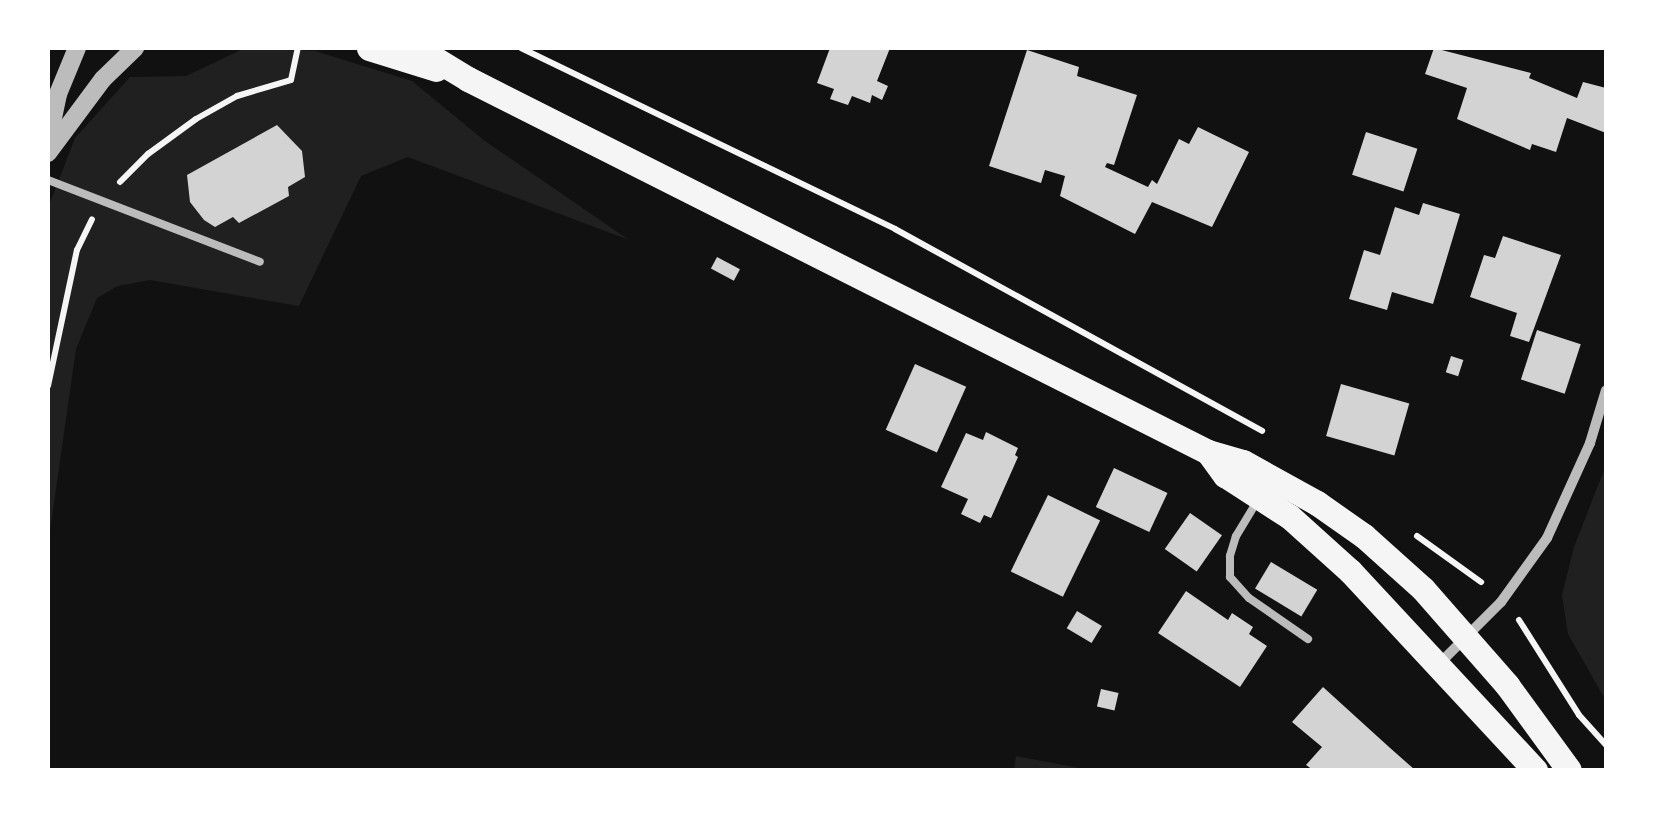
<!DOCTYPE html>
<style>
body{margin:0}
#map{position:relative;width:1654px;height:818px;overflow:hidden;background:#111;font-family:"Zilla Slab",serif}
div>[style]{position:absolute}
.green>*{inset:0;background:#202020}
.building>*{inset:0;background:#d3d3d3;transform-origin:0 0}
.path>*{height:6px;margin:-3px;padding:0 3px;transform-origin:3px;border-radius:3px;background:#f5f5f5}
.service>*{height:8px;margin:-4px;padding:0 4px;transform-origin:4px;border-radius:4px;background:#bcbcbc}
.minor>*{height:10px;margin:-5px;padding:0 5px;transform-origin:5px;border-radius:5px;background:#bcbcbc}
.tertiary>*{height:18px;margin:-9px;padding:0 9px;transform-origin:9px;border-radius:9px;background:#bcbcbc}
.primary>*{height:25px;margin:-12.5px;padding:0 12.5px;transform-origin:12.5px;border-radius:12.5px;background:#f5f5f5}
span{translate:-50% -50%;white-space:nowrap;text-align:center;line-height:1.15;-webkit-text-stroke:10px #fff;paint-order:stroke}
.frame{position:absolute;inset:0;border:50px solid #fff;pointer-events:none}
</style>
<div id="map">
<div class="green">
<div style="clip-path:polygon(245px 48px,315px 51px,412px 81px,485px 141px,629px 240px,408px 157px,361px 176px,299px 306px,150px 280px,118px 286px,97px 298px,76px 349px,48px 545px,48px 208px,75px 138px,130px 77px,186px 76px)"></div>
<div style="clip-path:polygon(1606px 465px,1606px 701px,1568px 634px,1562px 595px,1574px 547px)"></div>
<div style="clip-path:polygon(1016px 756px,1090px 770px,1014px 770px)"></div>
</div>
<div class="building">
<div style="clip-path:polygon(830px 48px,890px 48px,877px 81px,888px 86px,882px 100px,872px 95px,870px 103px,852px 96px,848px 105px,830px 99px,834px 89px,817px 83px)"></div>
<div style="clip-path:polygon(1434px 48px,1531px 73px,1529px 78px,1577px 98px,1583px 82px,1606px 88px,1606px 133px,1567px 118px,1556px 152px,1532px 144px,1530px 150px,1457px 119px,1467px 88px,1425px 74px)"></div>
<div style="clip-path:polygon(1027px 50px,1079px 67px,1077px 76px,1137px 95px,1114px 165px,1107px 163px,1105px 167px,1148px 187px,1152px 180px,1157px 184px,1179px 139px,1189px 144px,1198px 127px,1249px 152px,1212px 227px,1152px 202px,1135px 234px,1060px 196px,1065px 176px,1045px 170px,1041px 183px,989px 166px)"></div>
<div style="clip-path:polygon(277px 125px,302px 151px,305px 177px,288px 187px,289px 196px,239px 223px,233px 217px,215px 227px,204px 220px,190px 202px,187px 175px)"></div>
<div style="left:1366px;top:132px;width:54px;height:45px;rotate:18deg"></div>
<div style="clip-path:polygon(1423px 203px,1460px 214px,1433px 304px,1392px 292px,1387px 310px,1349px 299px,1364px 250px,1380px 255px,1395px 207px,1419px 215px)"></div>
<div style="clip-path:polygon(1503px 236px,1561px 255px,1529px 342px,1510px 336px,1517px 313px,1470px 297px,1484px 255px,1495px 258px)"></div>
<div style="left:717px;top:257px;width:26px;height:13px;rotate:28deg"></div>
<div style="left:1537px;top:330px;width:46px;height:52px;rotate:18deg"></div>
<div style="left:1451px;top:356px;width:13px;height:17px;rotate:18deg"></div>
<div style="left:915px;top:364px;width:56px;height:72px;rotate:24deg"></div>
<div style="left:1341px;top:384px;width:71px;height:54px;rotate:16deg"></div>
<div style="clip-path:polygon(986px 432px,1018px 448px,1015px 455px,1018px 457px,991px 518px,984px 515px,980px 523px,961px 514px,968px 499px,941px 487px,966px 433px,983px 440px)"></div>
<div style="left:1114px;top:468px;width:59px;height:43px;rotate:25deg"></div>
<div style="left:1048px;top:495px;width:58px;height:85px;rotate:26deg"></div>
<div style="left:1190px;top:513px;width:39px;height:44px;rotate:35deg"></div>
<div style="left:1271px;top:562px;width:54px;height:31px;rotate:31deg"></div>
<div style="clip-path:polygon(1186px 591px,1228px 620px,1232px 613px,1253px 627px,1249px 634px,1267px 646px,1240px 687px,1158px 633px)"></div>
<div style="left:1077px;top:611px;width:29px;height:20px;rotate:31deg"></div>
<div style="clip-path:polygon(1323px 687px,1389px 747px,1415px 770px,1313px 770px,1306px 765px,1322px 747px,1292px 722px)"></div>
<div style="left:1101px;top:689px;width:18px;height:18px;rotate:13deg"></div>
</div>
<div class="path">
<div style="left:521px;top:48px;width:415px;rotate:25.8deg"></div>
<div style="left:895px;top:229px;width:419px;rotate:28.8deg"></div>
<div style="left:120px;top:182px;width:40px;rotate:-45deg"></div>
<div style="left:148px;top:154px;width:59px;rotate:-36.1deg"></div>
<div style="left:196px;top:119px;width:47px;rotate:-29.3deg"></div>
<div style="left:237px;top:96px;width:56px;rotate:-16.5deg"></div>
<div style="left:291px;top:80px;width:33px;rotate:-78deg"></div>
<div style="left:48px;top:386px;width:139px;rotate:-78deg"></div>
<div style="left:77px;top:250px;width:34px;rotate:-64deg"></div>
<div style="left:1417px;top:536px;width:79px;rotate:35.7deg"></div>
<div style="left:1519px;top:620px;width:112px;rotate:57.7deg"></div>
<div style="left:1579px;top:715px;width:40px;rotate:48deg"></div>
</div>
<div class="service">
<div style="left:48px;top:180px;width:227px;rotate:21.1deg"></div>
<div style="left:1256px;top:503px;width:39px;rotate:121deg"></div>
<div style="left:1236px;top:536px;width:21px;rotate:107deg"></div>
<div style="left:1230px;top:556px;width:21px;rotate:90deg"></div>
<div style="left:1230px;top:577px;width:28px;rotate:48deg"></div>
<div style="left:1249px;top:598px;width:72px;rotate:34.8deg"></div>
</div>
<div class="minor">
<div style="left:1439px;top:664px;width:88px;rotate:-45deg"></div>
<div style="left:1501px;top:602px;width:79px;rotate:-54.3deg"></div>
<div style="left:1547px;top:538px;width:104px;rotate:-65.6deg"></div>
<div style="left:1590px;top:443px;width:55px;rotate:-73.2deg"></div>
</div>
<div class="tertiary">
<div style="left:48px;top:142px;width:49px;rotate:-78.2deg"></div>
<div style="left:58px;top:94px;width:50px;rotate:-67.6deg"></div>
<div style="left:48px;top:153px;width:92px;rotate:-53.4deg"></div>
<div style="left:103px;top:79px;width:45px;rotate:-44.1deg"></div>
</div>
<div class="primary">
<div style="left:369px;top:48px;width:70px;rotate:17.4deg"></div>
<div style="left:417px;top:48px;width:60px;rotate:31.3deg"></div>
<div style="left:468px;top:79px;width:829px;rotate:26.75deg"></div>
<div style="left:1208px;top:452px;width:36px;rotate:16deg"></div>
<div style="left:1243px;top:462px;width:85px;rotate:29deg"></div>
<div style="left:1317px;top:503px;width:57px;rotate:35.1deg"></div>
<div style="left:1364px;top:536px;width:79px;rotate:41.9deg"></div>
<div style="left:1423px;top:589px;width:128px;rotate:48.8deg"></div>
<div style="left:1507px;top:685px;width:105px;rotate:53.9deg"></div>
<div style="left:1208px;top:452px;width:29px;rotate:54deg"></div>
<div style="left:1225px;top:475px;width:77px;rotate:32.9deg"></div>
<div style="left:1290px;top:517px;width:81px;rotate:42deg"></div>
<div style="left:1350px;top:571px;width:272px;rotate:47.1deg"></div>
</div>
<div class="frame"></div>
</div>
